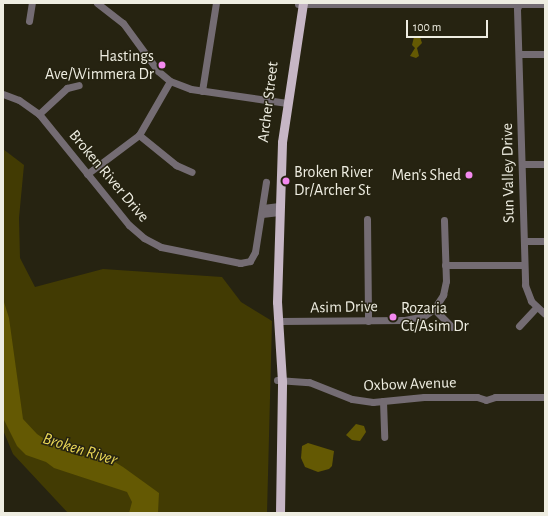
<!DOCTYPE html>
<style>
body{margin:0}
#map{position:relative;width:548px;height:516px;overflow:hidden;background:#262311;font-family:"Alegreya Sans",sans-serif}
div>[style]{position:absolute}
.green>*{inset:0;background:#423b03}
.water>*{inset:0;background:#645903}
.minor>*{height:7px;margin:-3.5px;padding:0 3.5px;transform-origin:3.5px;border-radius:3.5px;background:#746c73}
.major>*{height:9px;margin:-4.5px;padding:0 4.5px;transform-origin:4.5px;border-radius:4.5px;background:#c6b6c5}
.dots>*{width:11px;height:11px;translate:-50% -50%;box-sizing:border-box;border:2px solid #262311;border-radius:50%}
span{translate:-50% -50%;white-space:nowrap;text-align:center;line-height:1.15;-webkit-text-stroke:3px #262311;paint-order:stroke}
.poi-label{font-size:16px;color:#eeede1}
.right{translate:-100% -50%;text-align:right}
.left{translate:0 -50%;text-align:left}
.street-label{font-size:16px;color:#eeede1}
.water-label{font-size:17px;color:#ead756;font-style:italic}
.frame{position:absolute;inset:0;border:4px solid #eeede1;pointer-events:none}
.scale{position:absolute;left:406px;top:20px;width:82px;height:18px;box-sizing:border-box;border:2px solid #eeede1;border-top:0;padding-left:5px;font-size:12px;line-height:14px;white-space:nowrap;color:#eeede1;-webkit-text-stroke:3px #262311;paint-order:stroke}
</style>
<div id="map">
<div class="green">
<div style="clip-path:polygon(3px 149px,24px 165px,19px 218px,20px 258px,35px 287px,103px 269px,222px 277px,241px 302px,272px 321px,267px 513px,68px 513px,13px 454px,3px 430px)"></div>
</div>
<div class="water">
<div style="clip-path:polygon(414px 37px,420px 37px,422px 43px,417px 48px,419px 56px,416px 58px,410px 56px,415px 48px,412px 45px)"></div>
<div style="clip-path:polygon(3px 299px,9px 318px,23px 419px,37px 434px,58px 448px,75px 455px,110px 459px,123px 467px,159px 493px,158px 513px,129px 513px,132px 502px,127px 492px,54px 468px,46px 462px,26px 455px,17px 446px,3px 418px)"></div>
<div style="clip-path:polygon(356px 424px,364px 426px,366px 432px,360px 441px,352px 440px,346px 435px)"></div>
<div style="clip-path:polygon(308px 443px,334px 451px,332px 466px,329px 469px,318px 472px,305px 467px,301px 458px,302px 446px)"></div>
</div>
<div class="minor">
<div style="left:97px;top:3px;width:33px;rotate:38deg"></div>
<div style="left:123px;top:23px;width:59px;rotate:53.9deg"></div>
<div style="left:158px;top:71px;width:16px;rotate:40deg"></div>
<div style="left:170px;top:81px;width:22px;rotate:21deg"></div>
<div style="left:191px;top:89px;width:97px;rotate:8.3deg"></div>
<div style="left:298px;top:4px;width:247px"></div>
<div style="left:519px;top:4px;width:5px;rotate:112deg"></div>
<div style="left:517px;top:9px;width:276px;rotate:88.3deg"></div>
<div style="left:525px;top:285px;width:17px;rotate:69deg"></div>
<div style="left:531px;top:301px;width:19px;rotate:43deg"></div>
<div style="left:29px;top:21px;width:18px;rotate:-81deg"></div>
<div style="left:520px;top:54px;width:25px"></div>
<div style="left:202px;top:91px;width:89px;rotate:-81deg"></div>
<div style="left:3px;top:94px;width:17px;rotate:21deg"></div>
<div style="left:19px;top:100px;width:24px;rotate:35deg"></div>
<div style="left:39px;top:114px;width:143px;rotate:51deg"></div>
<div style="left:129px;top:225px;width:20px;rotate:41deg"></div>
<div style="left:144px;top:238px;width:19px;rotate:28deg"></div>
<div style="left:161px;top:247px;width:81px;rotate:11.4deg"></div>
<div style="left:240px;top:263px;width:10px;rotate:-11deg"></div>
<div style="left:250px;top:261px;width:10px;rotate:-61deg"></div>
<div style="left:255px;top:252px;width:71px;rotate:-81.1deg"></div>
<div style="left:39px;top:114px;width:38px;rotate:-43deg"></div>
<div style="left:67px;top:88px;width:12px;rotate:-14deg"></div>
<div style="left:139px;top:135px;width:48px;rotate:39deg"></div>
<div style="left:176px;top:165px;width:17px;rotate:24deg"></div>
<div style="left:522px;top:164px;width:23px"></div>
<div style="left:87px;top:174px;width:65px;rotate:-36.9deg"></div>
<div style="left:139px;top:135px;width:62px;rotate:-60.1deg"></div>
<div style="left:263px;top:208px;width:16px;rotate:-7deg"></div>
<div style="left:262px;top:214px;width:17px;rotate:-7deg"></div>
<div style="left:367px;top:219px;width:102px;rotate:89.4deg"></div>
<div style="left:524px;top:241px;width:21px"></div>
<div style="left:445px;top:265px;width:79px"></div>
<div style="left:434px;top:309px;width:25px;rotate:45deg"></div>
<div style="left:280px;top:321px;width:125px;rotate:-0.5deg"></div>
<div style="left:405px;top:320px;width:19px;rotate:-12deg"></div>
<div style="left:424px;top:316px;width:12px;rotate:-35deg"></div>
<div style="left:434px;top:309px;width:17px;rotate:-57deg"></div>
<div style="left:443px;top:295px;width:14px;rotate:-78deg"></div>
<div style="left:446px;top:281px;width:61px;rotate:-91.9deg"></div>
<div style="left:519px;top:326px;width:25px;rotate:-47deg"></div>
<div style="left:277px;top:380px;width:32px;rotate:4deg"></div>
<div style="left:309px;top:382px;width:46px;rotate:21.6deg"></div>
<div style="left:352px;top:399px;width:21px;rotate:8deg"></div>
<div style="left:373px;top:402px;width:51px;rotate:-5.6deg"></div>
<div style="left:424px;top:397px;width:53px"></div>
<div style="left:477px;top:397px;width:9px;rotate:18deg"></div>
<div style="left:486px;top:400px;width:9px;rotate:-18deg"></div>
<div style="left:495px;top:397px;width:50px"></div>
<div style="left:383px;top:401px;width:36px;rotate:88deg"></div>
</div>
<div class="major">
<div style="left:280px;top:513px;width:132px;rotate:-89.1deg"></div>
<div style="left:282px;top:381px;width:79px;rotate:-93.6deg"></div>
<div style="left:277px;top:302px;width:160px;rotate:-88.2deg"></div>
<div style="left:282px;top:142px;width:141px;rotate:-81.4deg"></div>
</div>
<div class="dots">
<div style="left:162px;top:65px;background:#f489f0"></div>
<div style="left:469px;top:175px;background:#f489f0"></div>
<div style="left:286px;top:181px;background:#f489f0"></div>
<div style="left:393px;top:317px;background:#f489f0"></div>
</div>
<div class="poi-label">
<span class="right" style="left:154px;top:65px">Hastings<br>Ave/Wimmera Dr</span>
<span class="left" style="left:294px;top:181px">Broken River<br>Dr/Archer St</span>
<span class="right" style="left:461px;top:175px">Men's Shed</span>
<span class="left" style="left:401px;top:317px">Rozaria<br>Ct/Asim Dr</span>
</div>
<div class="street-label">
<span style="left:268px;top:102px;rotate:-83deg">Archer Street</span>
<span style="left:508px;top:173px;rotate:-91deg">Sun Valley Drive</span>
<span style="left:109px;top:176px;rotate:50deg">Broken River Drive</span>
<span style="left:344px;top:307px;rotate:-1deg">Asim Drive</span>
<span style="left:410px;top:384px;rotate:-2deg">Oxbow Avenue</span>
</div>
<div class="water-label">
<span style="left:80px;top:449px;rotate:17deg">Broken River</span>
</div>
<div class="frame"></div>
<div class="scale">100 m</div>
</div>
